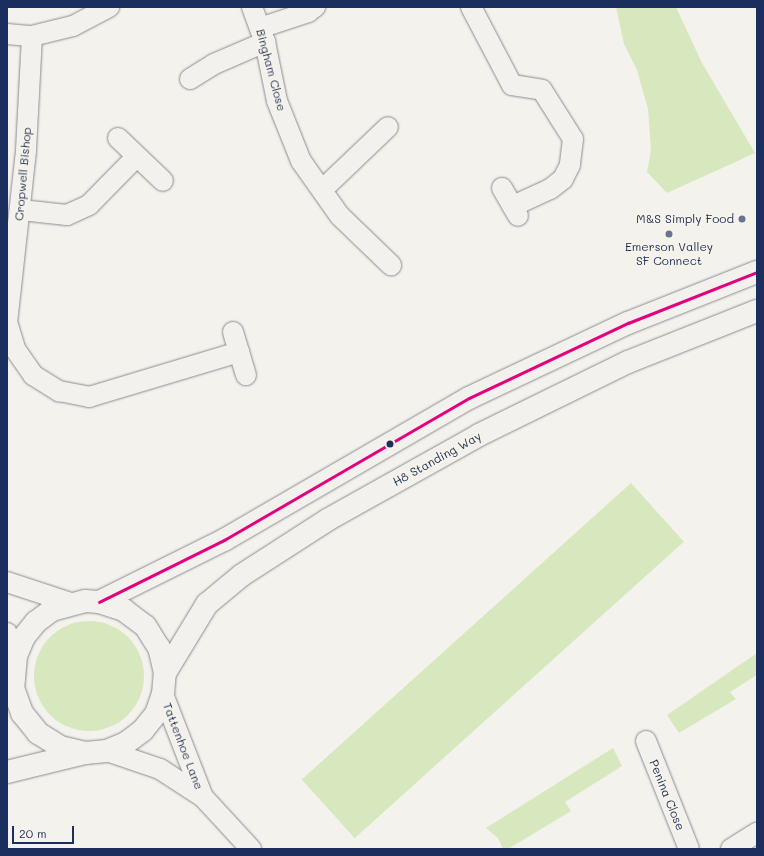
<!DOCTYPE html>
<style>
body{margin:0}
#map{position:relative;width:764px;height:856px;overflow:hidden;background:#f4f2ec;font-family:Mali,sans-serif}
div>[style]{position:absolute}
.green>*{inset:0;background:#d7e8bf;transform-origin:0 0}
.round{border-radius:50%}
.roads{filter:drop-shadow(0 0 1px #898c92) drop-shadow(0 0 1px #898c92)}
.minor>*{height:20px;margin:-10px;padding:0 10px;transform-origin:10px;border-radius:10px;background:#f2f1ed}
.highway>*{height:22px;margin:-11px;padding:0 11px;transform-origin:11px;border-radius:11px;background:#f2f1ed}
.bus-1>*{height:3px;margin:-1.5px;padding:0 1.5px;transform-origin:1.5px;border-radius:1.5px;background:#e5007d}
.dots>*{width:11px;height:11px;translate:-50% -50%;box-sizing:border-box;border:2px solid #f7f3e8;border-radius:50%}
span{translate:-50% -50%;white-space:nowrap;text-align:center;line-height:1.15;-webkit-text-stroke:4px #f7f3e8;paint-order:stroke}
.street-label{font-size:12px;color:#1b2f5e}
.poi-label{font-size:12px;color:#1b2f5e}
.right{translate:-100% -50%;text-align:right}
.frame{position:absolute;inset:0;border:8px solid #1b2f5e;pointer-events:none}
.scale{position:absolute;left:12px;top:826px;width:62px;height:18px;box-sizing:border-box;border:2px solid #1b2f5e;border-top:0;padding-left:5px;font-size:12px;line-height:14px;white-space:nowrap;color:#1b2f5e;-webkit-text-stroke:3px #f7f3e8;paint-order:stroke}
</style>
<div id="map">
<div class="green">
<div style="clip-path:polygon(616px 7px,676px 7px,702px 63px,755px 153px,667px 193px,647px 172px,651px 151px,648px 109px,637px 70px,624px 44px)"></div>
<div style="left:631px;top:483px;width:79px;height:443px;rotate:48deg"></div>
<div class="round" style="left:34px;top:621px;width:110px;height:110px"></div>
<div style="clip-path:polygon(757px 653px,757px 675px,730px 692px,736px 699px,679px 733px,667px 715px)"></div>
<div style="clip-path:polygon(613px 748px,622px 766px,565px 802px,571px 811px,508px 849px,503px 849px,498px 838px,486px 828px)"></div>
</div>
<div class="roads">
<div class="minor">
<div style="left:252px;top:7px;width:37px;rotate:70deg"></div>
<div style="left:265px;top:42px;width:60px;rotate:78.5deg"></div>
<div style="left:277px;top:101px;width:65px;rotate:68.2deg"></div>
<div style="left:301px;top:161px;width:67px;rotate:54.7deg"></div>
<div style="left:340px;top:216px;width:71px;rotate:43.9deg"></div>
<div style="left:471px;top:7px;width:88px;rotate:62.3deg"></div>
<div style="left:512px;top:85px;width:30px;rotate:9deg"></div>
<div style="left:542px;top:90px;width:58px;rotate:57.7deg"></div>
<div style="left:573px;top:139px;width:26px;rotate:97deg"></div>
<div style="left:570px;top:165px;width:16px;rotate:117deg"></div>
<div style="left:563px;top:179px;width:16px;rotate:142deg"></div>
<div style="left:550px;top:189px;width:41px;rotate:155.3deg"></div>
<div style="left:260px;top:28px;width:51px;rotate:-18.4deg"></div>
<div style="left:308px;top:12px;width:9px;rotate:-36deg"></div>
<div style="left:7px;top:34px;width:25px;rotate:5deg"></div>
<div style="left:32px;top:36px;width:42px;rotate:-13.7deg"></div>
<div style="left:73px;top:26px;width:41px;rotate:-27.8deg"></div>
<div style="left:32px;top:36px;width:115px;rotate:93deg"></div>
<div style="left:26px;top:151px;width:172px;rotate:96.3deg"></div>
<div style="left:7px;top:322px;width:28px;rotate:73deg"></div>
<div style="left:15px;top:349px;width:32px;rotate:55deg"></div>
<div style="left:33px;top:375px;width:31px;rotate:32deg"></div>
<div style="left:59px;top:391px;width:31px;rotate:11deg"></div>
<div style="left:89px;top:397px;width:157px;rotate:-16.7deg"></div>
<div style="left:190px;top:79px;width:28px;rotate:-32deg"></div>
<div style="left:214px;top:64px;width:56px;rotate:-23.3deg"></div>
<div style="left:118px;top:138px;width:62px;rotate:43.7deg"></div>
<div style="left:502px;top:188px;width:32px;rotate:60deg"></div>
<div style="left:322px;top:190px;width:91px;rotate:-43.7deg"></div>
<div style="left:21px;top:210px;width:46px;rotate:6.2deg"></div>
<div style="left:67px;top:215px;width:24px;rotate:-24deg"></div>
<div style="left:89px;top:205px;width:67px;rotate:-45.6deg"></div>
<div style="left:233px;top:332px;width:45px;rotate:73.2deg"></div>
<div style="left:7px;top:582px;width:67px;rotate:18.2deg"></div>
<div style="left:7px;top:633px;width:25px;rotate:69deg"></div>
<div style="left:163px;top:694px;width:110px;rotate:68.8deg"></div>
<div style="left:646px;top:741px;width:116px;rotate:68.3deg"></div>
<div style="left:107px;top:751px;width:56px;rotate:18.8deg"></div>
<div style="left:160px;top:769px;width:51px;rotate:33.1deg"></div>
<div style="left:203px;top:797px;width:71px;rotate:47.3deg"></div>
<div style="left:731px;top:849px;width:31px;rotate:-32deg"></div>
</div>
<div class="highway">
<div style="left:99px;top:602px;width:140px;rotate:-26.4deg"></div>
<div style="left:224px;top:540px;width:283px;rotate:-30.1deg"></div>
<div style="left:469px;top:398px;width:176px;rotate:-25.3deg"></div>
<div style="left:628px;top:323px;width:139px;rotate:-21.6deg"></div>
<div style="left:165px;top:673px;width:81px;rotate:-58.7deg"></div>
<div style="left:207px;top:604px;width:45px;rotate:-39.6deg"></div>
<div style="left:242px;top:575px;width:103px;rotate:-32.8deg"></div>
<div style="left:329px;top:519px;width:172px;rotate:-29.2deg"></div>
<div style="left:479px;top:435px;width:166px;rotate:-26.1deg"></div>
<div style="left:628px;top:362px;width:139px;rotate:-21.6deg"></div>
<div style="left:7px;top:772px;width:80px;rotate:-13.7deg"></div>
<div style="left:85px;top:753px;width:22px;rotate:-5deg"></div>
<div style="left:107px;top:751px;width:21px;rotate:-23deg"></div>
<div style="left:126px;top:743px;width:21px;rotate:-37deg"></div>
<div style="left:143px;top:730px;width:21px;rotate:-51deg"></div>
<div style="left:156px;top:714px;width:21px;rotate:-71deg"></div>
<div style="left:163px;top:694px;width:21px;rotate:-85deg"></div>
<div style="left:165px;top:673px;width:26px;rotate:-103deg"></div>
<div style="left:159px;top:648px;width:26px;rotate:-122deg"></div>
<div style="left:145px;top:626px;width:26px;rotate:-143deg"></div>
<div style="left:124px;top:610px;width:26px;rotate:-162deg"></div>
<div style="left:99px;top:602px;width:14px;rotate:-176deg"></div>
<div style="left:85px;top:601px;width:34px;rotate:165deg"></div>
<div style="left:52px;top:610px;width:20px;rotate:143deg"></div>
<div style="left:36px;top:622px;width:19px;rotate:129deg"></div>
<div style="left:24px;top:637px;width:21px;rotate:113deg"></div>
<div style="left:16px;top:656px;width:32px;rotate:95deg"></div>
<div style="left:13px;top:688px;width:27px;rotate:70deg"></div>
<div style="left:22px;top:713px;width:26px;rotate:51deg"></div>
<div style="left:38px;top:733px;width:26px;rotate:32deg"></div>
<div style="left:60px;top:747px;width:26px;rotate:13deg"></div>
</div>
</div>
<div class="bus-1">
<div style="left:99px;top:602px;width:140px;rotate:-26.4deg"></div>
<div style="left:224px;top:540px;width:283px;rotate:-30.1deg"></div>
<div style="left:469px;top:398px;width:176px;rotate:-25.3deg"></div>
<div style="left:628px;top:323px;width:139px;rotate:-21.6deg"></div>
</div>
<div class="dots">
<div style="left:742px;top:219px;background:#677390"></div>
<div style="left:669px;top:234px;background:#677390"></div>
<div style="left:390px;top:444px;background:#1b2f5e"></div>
</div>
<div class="street-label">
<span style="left:271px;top:70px;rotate:75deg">Bingham Close</span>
<span style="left:23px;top:174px;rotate:-85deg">Cropwell Bishop</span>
<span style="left:437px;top:459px;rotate:-29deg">H8 Standing Way</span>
<span style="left:183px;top:746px;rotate:69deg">Tattenhoe Lane</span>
<span style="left:667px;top:795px;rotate:68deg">Penina Close</span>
</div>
<div class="poi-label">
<span class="right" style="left:734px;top:219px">M&amp;S Simply Food</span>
<span style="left:669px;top:254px">Emerson Valley<br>SF Connect</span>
</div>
<div class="frame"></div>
<div class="scale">20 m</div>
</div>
